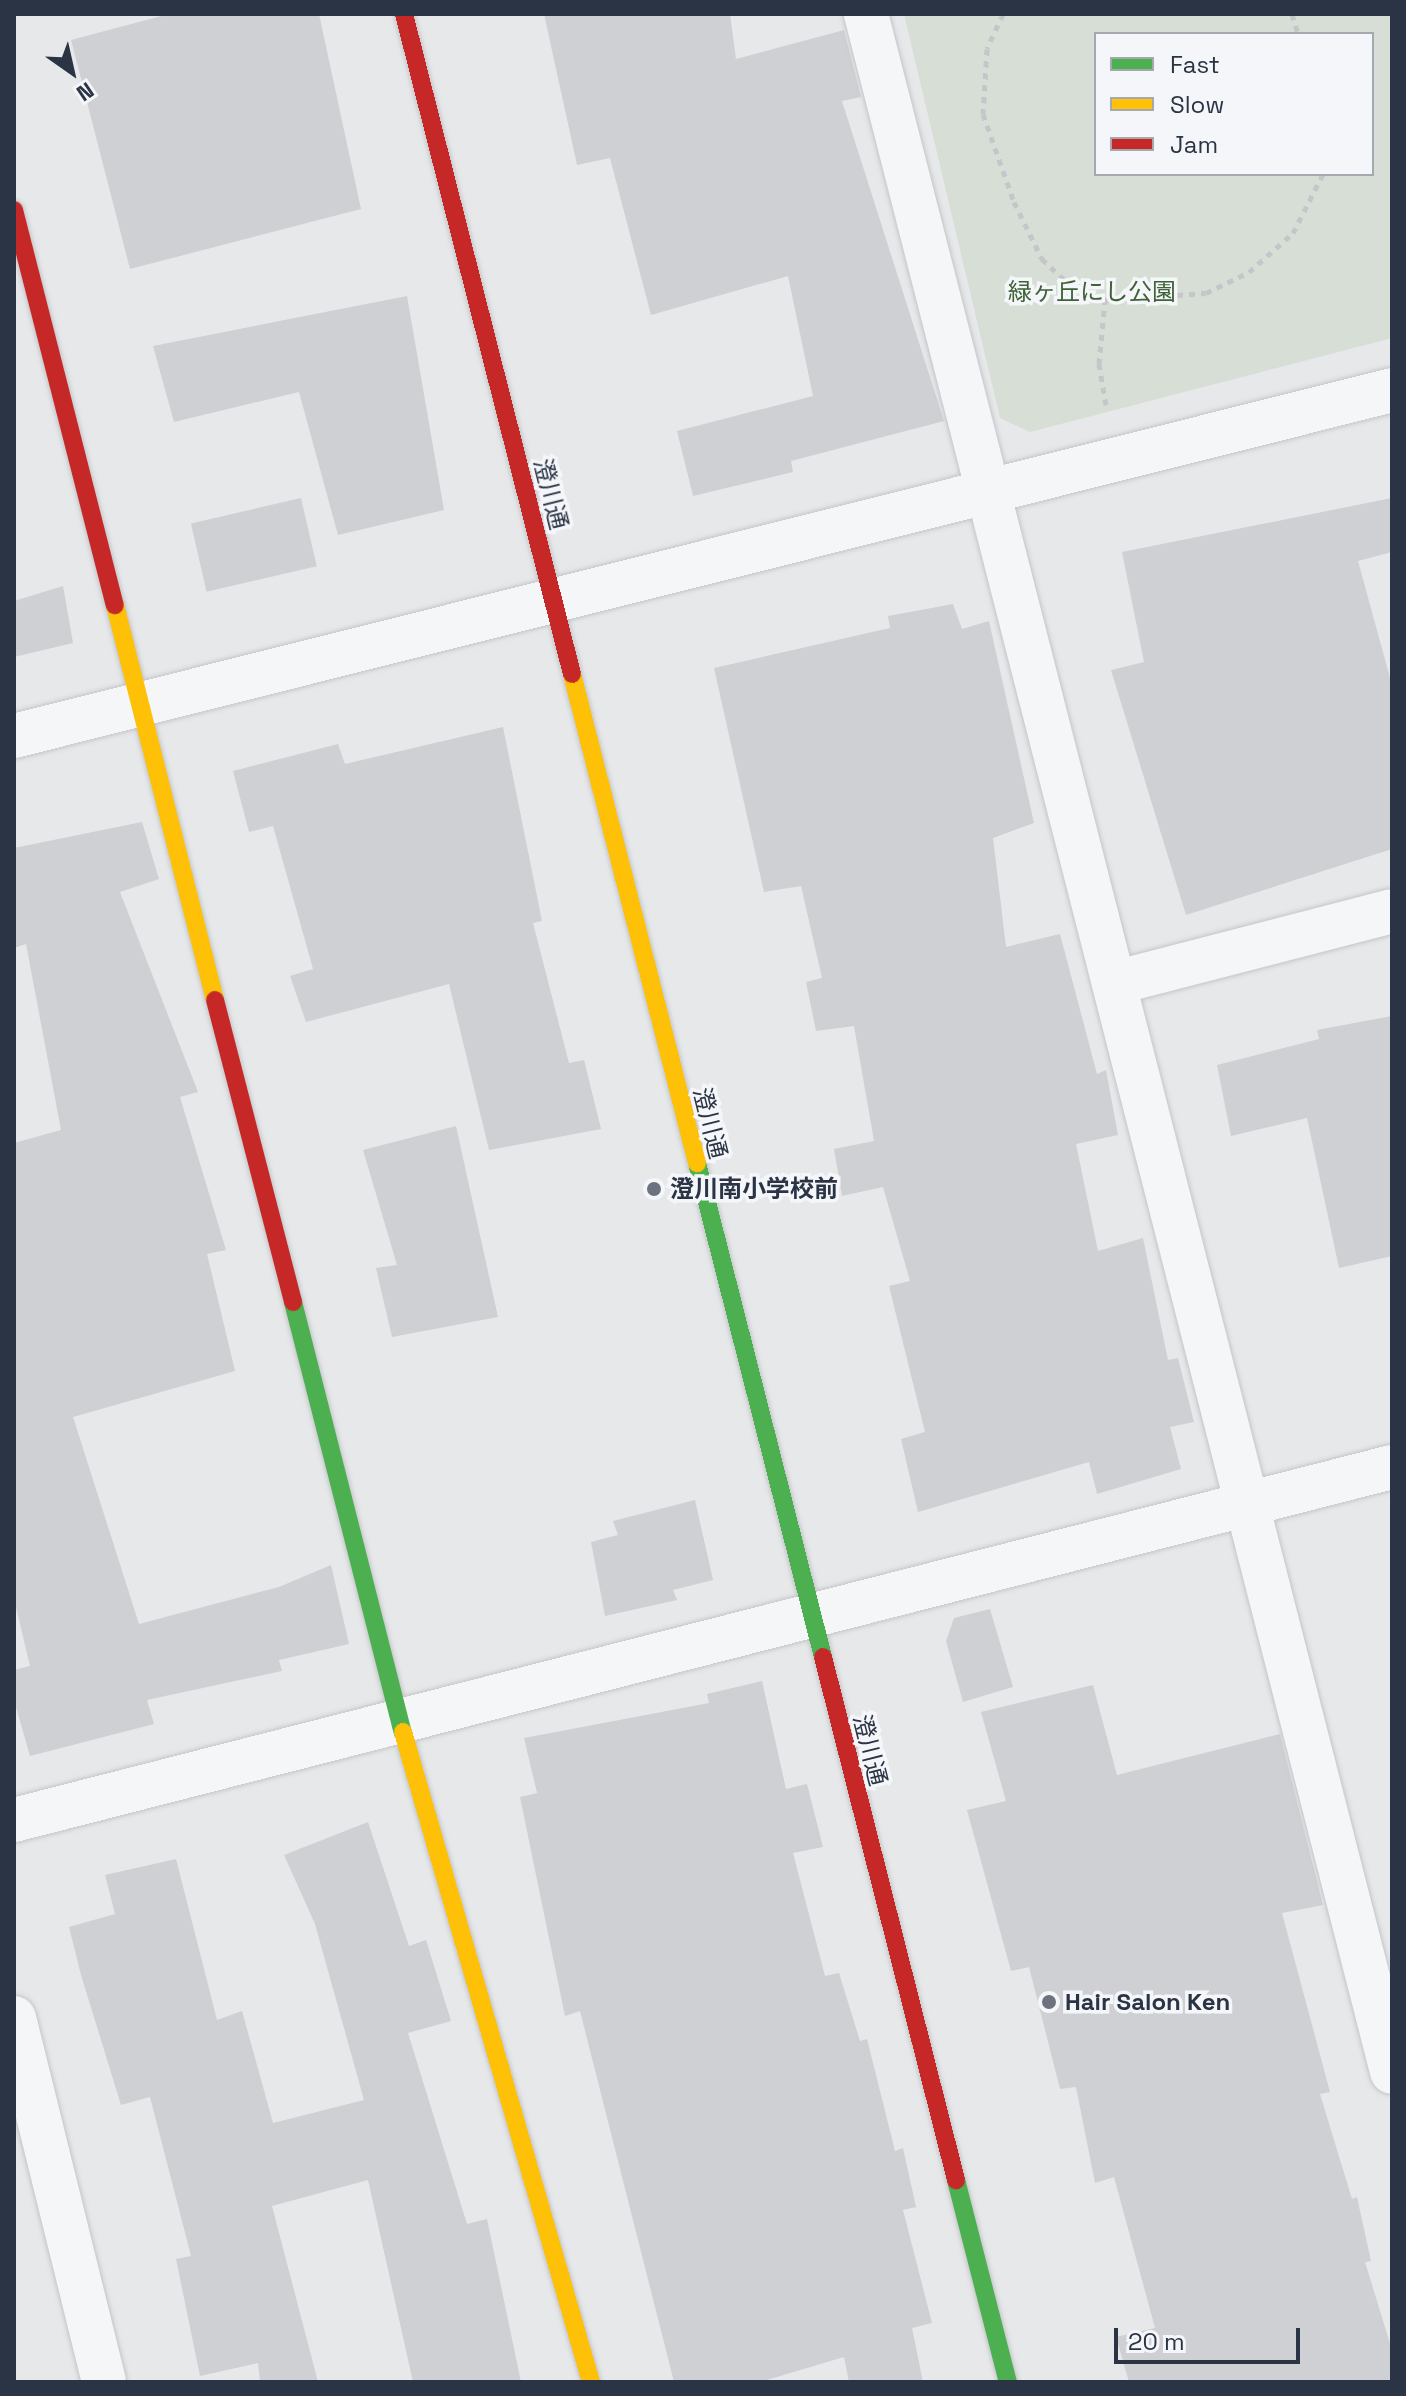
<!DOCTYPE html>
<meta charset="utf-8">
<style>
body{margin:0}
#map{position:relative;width:1406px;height:2396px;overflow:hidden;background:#e6e8ea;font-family:"Space Grotesk","Noto Sans JP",sans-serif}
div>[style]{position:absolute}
.green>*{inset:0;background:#d6ded6}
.building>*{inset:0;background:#ced0d3;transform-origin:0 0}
.path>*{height:5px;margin-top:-2.5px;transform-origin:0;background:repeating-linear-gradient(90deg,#c5c6ca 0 6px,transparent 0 12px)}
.roads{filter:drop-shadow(0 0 2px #c4c6c8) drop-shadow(0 0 2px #c4c6c8)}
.street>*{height:44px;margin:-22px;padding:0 22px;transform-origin:22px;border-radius:22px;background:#f5f6f7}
.fast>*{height:18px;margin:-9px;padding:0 9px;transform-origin:9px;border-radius:9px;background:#4caf50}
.slow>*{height:18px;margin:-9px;padding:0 9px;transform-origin:9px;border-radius:9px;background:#ffc107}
.jam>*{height:18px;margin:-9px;padding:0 9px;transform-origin:9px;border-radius:9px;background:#c62828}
.dots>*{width:22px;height:22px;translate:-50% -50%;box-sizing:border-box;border:4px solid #f4f6f9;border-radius:50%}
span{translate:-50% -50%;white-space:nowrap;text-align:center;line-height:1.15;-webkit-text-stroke:7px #f4f6f9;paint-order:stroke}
.park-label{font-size:24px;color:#3f6138}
.street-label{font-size:24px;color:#2b3445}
.poi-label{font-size:24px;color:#2b3445;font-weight:700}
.left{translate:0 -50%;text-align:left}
.frame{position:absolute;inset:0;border:16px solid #2b3445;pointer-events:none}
.legend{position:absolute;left:1094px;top:32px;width:280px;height:144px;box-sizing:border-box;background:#f4f6f9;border:2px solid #a4a8b1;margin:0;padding:10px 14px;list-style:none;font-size:24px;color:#2b3445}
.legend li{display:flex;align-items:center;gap:16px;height:40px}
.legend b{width:40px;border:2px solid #a4a8b1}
.north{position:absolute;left:32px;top:32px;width:80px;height:80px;-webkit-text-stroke:6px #f4f6f9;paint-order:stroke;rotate:146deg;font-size:22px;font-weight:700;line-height:32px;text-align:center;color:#2b3445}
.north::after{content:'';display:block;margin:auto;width:28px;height:36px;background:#2b3445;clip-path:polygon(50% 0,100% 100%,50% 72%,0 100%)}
.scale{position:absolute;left:1114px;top:2328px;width:186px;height:36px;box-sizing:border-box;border:4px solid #2b3445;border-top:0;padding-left:10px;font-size:24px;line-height:28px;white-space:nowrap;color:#2b3445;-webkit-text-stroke:6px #f4f6f9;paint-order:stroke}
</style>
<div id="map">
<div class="green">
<div style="clip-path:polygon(evenodd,904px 14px,1392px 14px,1392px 338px,1030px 432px,1000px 418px,904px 14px,1096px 34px,1372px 34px,1372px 174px,1096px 174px,1096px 34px)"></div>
</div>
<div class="building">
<div style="clip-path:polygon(169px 14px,319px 14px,361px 209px,130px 269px,71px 40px)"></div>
<div style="clip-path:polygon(544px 14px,730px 14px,736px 59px,844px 30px,861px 97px,842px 101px,944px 421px,791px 461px,793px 472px,693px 496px,677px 431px,813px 396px,788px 276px,651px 315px,610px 158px,577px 165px)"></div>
<div style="clip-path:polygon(407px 296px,444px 510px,338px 535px,299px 392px,174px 422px,153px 346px)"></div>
<div style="left:301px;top:498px;width:70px;height:113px;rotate:77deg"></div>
<div style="clip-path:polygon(1392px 498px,1392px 552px,1358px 561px,1392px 685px,1392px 849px,1186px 915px,1111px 670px,1144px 662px,1122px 552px)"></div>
<div style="clip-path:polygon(63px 586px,73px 643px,14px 657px,14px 601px)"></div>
<div style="clip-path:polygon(953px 604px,962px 629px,989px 621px,1034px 823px,993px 838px,1006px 947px,1060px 934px,1097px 1074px,1106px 1070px,1118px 1135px,1076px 1144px,1098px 1251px,1143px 1238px,1168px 1360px,1178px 1358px,1194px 1422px,1170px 1427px,1181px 1469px,1097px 1494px,1089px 1462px,918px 1512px,901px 1439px,925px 1432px,889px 1286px,910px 1281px,883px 1187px,842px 1196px,834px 1149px,874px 1141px,854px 1026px,816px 1031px,806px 982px,822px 978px,801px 886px,764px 892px,714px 668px,890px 628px,888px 616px)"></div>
<div style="clip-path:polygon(503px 727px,542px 921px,533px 923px,569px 1063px,584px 1060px,601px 1129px,489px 1150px,449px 984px,306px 1022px,290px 976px,313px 969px,273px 826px,249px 832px,233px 771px,338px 744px,345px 764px)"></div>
<div style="clip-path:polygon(142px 822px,159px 879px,120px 892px,198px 1092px,180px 1097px,226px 1250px,207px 1254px,235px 1371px,73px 1417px,139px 1624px,279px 1587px,331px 1565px,349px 1644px,279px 1660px,282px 1671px,147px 1700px,154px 1724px,30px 1756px,14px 1700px,14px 1670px,30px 1666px,14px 1599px,14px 1143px,61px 1130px,26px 944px,14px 948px,14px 848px)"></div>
<div style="clip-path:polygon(1392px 1016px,1392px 1256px,1339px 1268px,1307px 1118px,1231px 1136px,1217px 1065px,1319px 1039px,1317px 1030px)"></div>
<div style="clip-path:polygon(456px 1126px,498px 1317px,392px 1337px,376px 1268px,397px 1265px,363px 1150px)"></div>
<div style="clip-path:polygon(695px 1500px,713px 1580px,673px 1590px,677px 1600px,605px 1616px,591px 1542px,618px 1535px,613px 1521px)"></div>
<div style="clip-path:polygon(990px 1609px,1013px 1687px,963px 1702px,946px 1641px,954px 1618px)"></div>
<div style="clip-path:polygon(762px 1681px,786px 1789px,807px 1784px,823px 1847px,793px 1853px,825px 1976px,839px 1973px,860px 2041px,867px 2039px,895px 2151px,903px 2148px,916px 2207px,903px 2210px,932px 2323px,912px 2328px,923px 2382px,849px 2382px,844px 2357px,760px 2382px,674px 2382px,580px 2011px,565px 2016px,520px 1797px,537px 1793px,524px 1738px,709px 1703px,707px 1694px)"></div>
<div style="clip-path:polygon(1093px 1685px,1117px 1775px,1280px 1734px,1323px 1905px,1282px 1913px,1330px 2092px,1320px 2094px,1352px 2199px,1357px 2197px,1371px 2261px,1365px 2262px,1392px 2350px,1392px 2382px,1129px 2382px,1116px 2337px,1155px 2328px,1114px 2177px,1095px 2183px,1076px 2087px,1060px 2089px,1029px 1967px,1011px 1971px,967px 1810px,1006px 1801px,981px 1712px)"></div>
<div style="clip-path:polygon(368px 1822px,409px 1946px,426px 1940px,451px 2021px,408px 2033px,467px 2224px,487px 2219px,521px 2382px,413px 2382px,368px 2180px,272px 2206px,318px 2382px,260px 2382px,258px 2363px,200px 2376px,176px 2259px,191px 2256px,150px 2097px,121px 2105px,81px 1975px,69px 1927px,115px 1914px,105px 1875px,176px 1859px,217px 2020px,242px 2011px,273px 2123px,364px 2100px,315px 1924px,284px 1855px)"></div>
</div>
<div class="path">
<div style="left:1003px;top:14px;width:38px;rotate:115deg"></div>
<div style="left:987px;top:49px;width:65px;rotate:93.5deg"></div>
<div style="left:983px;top:114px;width:93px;rotate:70.6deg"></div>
<div style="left:1014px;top:202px;width:64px;rotate:63.8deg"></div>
<div style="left:1042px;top:259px;width:35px;rotate:43deg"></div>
<div style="left:1068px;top:283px;width:41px;rotate:24.7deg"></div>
<div style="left:1292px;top:14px;width:21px;rotate:73deg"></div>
<div style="left:1106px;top:405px;width:42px;rotate:-99.7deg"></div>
<div style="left:1099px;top:364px;width:64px;rotate:-84.6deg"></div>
<div style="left:1105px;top:300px;width:101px;rotate:-4deg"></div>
<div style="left:1206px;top:293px;width:48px;rotate:-26deg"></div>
<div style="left:1249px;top:272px;width:59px;rotate:-41.6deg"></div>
<div style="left:1293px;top:233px;width:66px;rotate:-63deg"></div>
</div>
<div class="roads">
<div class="street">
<div style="left:866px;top:14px;width:2124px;rotate:75.66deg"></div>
<div style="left:14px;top:736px;width:1421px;rotate:-14.09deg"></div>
<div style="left:1114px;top:983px;width:287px;rotate:-14.5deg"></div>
<div style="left:14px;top:1820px;width:1422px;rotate:-14.37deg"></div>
<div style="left:14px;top:2018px;width:375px;rotate:76.1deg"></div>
</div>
<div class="fast">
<div style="left:697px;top:1163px;width:510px;rotate:75.69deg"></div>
<div style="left:293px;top:1302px;width:444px;rotate:75.7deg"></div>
<div style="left:956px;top:2180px;width:209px;rotate:75.6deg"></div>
</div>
<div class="slow">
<div style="left:115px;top:605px;width:407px;rotate:75.8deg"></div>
<div style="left:572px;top:674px;width:505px;rotate:75.66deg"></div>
<div style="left:403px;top:1732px;width:677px;rotate:73.87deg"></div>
</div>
<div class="jam">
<div style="left:404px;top:14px;width:681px;rotate:75.72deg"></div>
<div style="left:14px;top:210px;width:408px;rotate:75.7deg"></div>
<div style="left:215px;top:1000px;width:312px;rotate:75.5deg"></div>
<div style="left:823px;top:1657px;width:540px;rotate:75.73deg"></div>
</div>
</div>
<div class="dots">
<div style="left:654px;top:1189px;background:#6c737f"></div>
<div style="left:1049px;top:2002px;background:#6c737f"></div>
</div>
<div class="park-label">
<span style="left:1092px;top:292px">緑ヶ丘にし公園</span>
</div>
<div class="street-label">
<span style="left:551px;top:494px;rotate:76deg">澄川通</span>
<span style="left:710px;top:1123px;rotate:76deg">澄川通</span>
<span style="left:870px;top:1750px;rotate:76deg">澄川通</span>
</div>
<div class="poi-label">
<span class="left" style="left:670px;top:1189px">澄川南小学校前</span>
<span class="left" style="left:1065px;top:2002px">Hair Salon Ken</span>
</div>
<div class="frame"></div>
<ul class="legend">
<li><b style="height:10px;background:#4caf50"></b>Fast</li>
<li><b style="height:10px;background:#ffc107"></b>Slow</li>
<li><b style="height:10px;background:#c62828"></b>Jam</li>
</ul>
<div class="north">N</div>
<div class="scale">20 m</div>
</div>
